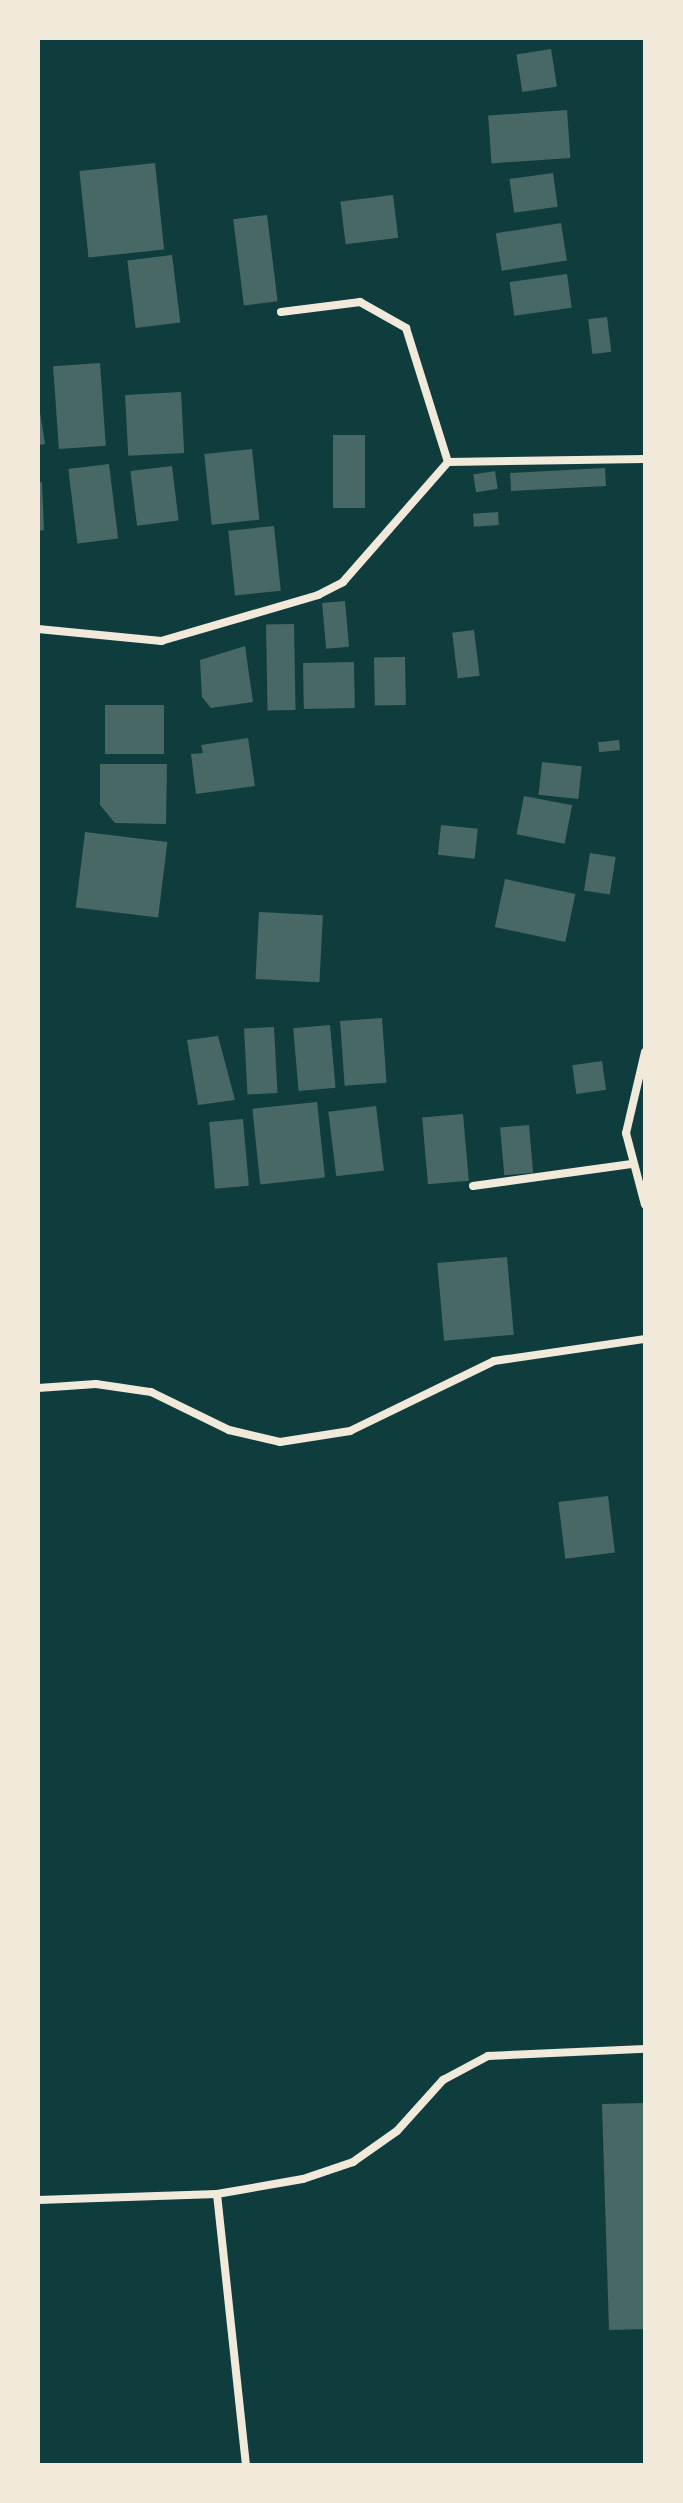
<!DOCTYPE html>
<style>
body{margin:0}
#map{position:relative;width:683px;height:2503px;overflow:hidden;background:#0f3d3e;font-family:Manrope,sans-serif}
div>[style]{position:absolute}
.building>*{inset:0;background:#486865;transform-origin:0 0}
.minor>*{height:8px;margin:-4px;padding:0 4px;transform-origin:4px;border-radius:4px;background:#f1e9da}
span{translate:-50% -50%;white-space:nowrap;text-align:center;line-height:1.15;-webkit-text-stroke:6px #f1e9da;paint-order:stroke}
.frame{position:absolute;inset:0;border:40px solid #f1e9da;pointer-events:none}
</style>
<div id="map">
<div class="building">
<div style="left:551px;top:49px;width:38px;height:35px;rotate:81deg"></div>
<div style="left:567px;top:110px;width:48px;height:79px;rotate:86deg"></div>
<div style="left:155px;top:163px;width:87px;height:76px;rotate:84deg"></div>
<div style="left:553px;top:173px;width:34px;height:44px;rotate:82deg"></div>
<div style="left:393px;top:195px;width:43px;height:53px;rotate:83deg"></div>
<div style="left:267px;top:215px;width:87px;height:34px;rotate:83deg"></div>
<div style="left:561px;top:223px;width:38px;height:66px;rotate:81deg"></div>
<div style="left:172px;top:255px;width:68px;height:45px;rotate:83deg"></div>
<div style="left:567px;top:274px;width:34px;height:58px;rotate:82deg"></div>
<div style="left:607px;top:317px;width:35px;height:19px;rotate:83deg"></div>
<div style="left:100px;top:363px;width:83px;height:47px;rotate:86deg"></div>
<div style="left:181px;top:392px;width:61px;height:56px;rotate:87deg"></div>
<div style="clip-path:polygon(38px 400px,45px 444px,38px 445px)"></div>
<div style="left:333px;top:435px;width:32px;height:73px"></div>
<div style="left:252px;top:449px;width:71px;height:48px;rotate:84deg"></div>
<div style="left:109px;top:464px;width:75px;height:41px;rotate:83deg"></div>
<div style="left:172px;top:466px;width:55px;height:42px;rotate:83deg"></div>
<div style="left:605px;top:468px;width:18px;height:95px;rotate:87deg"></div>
<div style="left:495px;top:471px;width:18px;height:22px;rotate:81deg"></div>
<div style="clip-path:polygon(42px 482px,44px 530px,38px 531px,38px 483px)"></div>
<div style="left:498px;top:512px;width:13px;height:25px;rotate:86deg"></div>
<div style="left:274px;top:526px;width:65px;height:46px;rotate:84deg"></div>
<div style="left:345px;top:601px;width:46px;height:23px;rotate:85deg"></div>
<div style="left:294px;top:624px;width:86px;height:28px;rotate:89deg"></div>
<div style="left:474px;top:630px;width:46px;height:22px;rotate:83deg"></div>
<div style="clip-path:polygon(245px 646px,253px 702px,211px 708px,202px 697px,200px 660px)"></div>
<div style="left:405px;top:657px;width:48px;height:31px;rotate:89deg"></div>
<div style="left:354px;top:662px;width:46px;height:51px;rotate:89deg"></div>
<div style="left:105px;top:705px;width:59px;height:49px"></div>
<div style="clip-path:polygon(248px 738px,255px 786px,196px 794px,191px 754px,203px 753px,201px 745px)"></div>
<div style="left:619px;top:740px;width:10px;height:21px;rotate:84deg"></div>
<div style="left:542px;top:762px;width:40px;height:33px;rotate:6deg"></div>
<div style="clip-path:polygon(100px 764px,167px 764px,166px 824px,115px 823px,100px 805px)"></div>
<div style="left:524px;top:796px;width:49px;height:39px;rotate:11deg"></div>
<div style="left:441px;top:825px;width:37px;height:30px;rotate:6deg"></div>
<div style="left:85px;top:832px;width:83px;height:76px;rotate:7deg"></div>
<div style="left:590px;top:853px;width:26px;height:38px;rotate:9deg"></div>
<div style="left:505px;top:879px;width:72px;height:49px;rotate:12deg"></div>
<div style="left:259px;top:912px;width:64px;height:67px;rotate:3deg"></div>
<div style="left:382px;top:1018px;width:65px;height:42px;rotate:86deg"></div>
<div style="left:330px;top:1025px;width:63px;height:37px;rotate:85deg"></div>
<div style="left:274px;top:1027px;width:66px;height:30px;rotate:87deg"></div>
<div style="clip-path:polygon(218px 1036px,235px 1100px,198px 1105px,187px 1040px)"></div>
<div style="left:602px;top:1061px;width:29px;height:30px;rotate:82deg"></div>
<div style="left:317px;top:1102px;width:76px;height:65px;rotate:84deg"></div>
<div style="left:376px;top:1106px;width:65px;height:48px;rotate:83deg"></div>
<div style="left:463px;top:1114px;width:67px;height:41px;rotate:85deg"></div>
<div style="left:243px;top:1119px;width:67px;height:34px;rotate:85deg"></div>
<div style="left:529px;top:1125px;width:48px;height:29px;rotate:85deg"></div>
<div style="left:507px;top:1257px;width:78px;height:70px;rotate:85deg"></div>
<div style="left:608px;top:1496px;width:57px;height:50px;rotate:83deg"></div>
<div style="clip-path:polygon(645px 2103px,645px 2329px,609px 2330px,602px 2104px)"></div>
</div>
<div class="minor">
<div style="left:281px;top:312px;width:80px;rotate:-7.2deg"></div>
<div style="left:360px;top:302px;width:53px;rotate:29.5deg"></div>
<div style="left:406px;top:328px;width:140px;rotate:72.6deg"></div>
<div style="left:38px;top:629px;width:124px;rotate:5.6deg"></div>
<div style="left:161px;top:641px;width:164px;rotate:-16.3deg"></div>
<div style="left:318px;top:595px;width:28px;rotate:-27deg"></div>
<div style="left:343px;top:582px;width:159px;rotate:-48.8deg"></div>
<div style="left:448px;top:462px;width:197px;rotate:-0.9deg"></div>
<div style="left:645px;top:1052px;width:83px;rotate:103.2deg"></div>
<div style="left:626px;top:1133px;width:74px;rotate:75.2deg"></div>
<div style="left:473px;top:1186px;width:160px;rotate:-7.9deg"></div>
<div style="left:38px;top:1388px;width:58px;rotate:-3.9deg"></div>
<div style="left:96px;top:1384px;width:56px;rotate:8.3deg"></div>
<div style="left:151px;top:1392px;width:87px;rotate:26deg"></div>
<div style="left:229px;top:1430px;width:52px;rotate:13.2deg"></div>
<div style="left:280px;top:1442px;width:71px;rotate:-8.9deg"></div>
<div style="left:350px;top:1431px;width:160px;rotate:-25.9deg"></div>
<div style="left:494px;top:1361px;width:153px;rotate:-8.3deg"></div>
<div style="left:217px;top:2194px;width:273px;rotate:83.9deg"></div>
<div style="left:38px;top:2200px;width:179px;rotate:-1.9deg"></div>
<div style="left:217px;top:2194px;width:87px;rotate:-9.9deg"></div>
<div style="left:303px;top:2179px;width:53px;rotate:-18.8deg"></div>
<div style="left:353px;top:2162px;width:54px;rotate:-35.2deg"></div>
<div style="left:397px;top:2131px;width:69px;rotate:-48deg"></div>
<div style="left:443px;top:2080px;width:51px;rotate:-28.1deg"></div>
<div style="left:488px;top:2056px;width:157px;rotate:-2.6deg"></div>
</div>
<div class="frame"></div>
</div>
